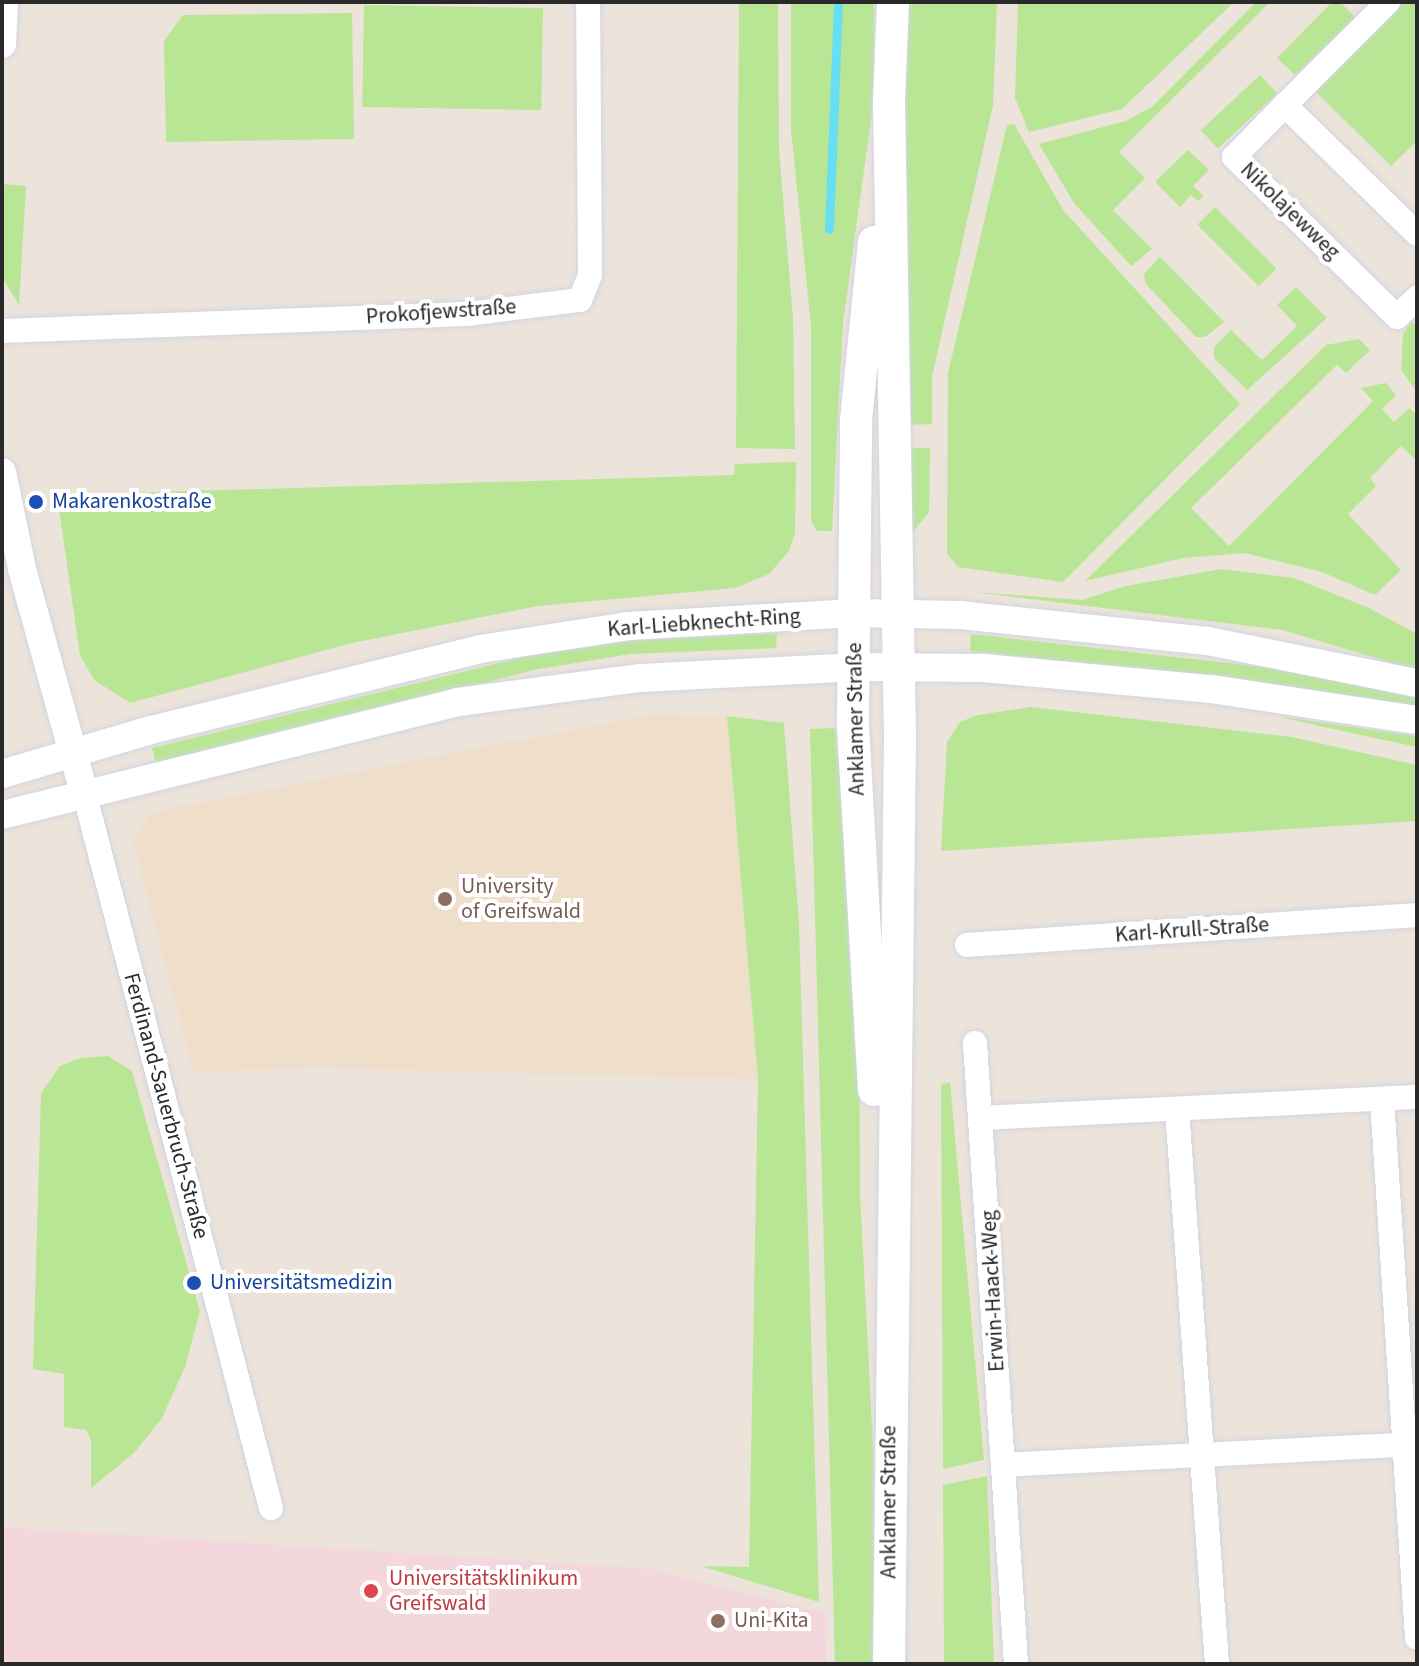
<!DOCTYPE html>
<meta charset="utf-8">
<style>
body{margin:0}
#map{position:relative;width:1419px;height:1666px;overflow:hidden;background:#ece3da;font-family:"Source Sans 3",sans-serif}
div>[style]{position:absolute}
.education>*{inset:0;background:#efdec9}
.medical>*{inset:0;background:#f4d7dc}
.green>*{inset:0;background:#b9e694;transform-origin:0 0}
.stream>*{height:9px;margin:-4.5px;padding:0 4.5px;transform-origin:4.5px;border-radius:4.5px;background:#68def4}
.roads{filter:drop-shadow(0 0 2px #d0d5e3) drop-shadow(0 0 2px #d0d5e3)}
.minor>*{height:24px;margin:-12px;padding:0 12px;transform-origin:12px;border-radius:12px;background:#fff}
.tertiary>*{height:28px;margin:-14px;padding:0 14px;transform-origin:14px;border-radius:14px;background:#fff}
.secondary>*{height:32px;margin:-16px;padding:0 16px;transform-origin:16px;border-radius:16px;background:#fff}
.dots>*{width:22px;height:22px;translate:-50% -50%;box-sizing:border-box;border:4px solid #fff;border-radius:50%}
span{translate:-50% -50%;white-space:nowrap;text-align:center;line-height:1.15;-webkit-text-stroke:8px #fff;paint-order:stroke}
.street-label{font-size:22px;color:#292929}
.transit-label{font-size:22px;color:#164399}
.left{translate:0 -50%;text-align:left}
.education-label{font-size:22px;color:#785e54}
.health-label{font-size:22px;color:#be3a42}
.frame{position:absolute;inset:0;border:4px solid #292929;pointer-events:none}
</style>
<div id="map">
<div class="education">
<div style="clip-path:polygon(649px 715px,727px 716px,758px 1079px,320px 1068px,193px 1072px,133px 840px,148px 817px,162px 810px)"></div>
</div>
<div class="medical">
<div style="clip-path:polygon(2px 1527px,652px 1569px,828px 1614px,826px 1664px,2px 1664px)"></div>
</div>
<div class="green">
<div style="clip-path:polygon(739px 2px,778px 2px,779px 149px,793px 319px,795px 449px,736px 448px)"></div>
<div style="clip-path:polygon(791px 2px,874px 2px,874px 98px,843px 323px,832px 531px,817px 531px,811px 521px,811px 326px,791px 129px)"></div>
<div style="clip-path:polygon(903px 2px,997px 2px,993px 105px,932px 377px,932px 424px,905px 425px)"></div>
<div style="clip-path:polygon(1018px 2px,1234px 2px,1122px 109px,1029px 132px,1015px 98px)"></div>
<div style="clip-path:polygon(1256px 2px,1270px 2px,1119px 152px,1145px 178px,1113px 210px,1152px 249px,1131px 266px,1074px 203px,1039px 144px,1126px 121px,1153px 106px)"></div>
<div style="clip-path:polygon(1332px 2px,1340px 2px,1356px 18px,1295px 75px,1277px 58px)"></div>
<div style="clip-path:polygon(1403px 2px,1417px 2px,1417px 141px,1391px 166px,1314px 90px)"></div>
<div style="left:364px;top:5px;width:179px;height:102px;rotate:1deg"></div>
<div style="clip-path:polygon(352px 13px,354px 139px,166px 142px,164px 41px,183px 15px)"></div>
<div style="left:1260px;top:75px;width:25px;height:81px;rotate:47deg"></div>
<div style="clip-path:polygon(1014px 124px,1063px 210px,1240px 404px,1063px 582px,958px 567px,947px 554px,948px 373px,1007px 125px)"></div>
<div style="clip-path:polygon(1188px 150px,1209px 170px,1193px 186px,1204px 196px,1198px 201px,1191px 195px,1180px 207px,1155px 182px)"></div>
<div style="clip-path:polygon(3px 184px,26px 186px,19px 305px,2px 277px)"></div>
<div style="left:1215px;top:207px;width:87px;height:25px;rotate:45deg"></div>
<div style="clip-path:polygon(1160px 257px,1224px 322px,1205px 337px,1196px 337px,1145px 283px,1144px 274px)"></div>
<div style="clip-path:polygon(1296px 287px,1327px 318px,1247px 390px,1214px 358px,1214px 347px,1231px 330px,1262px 360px,1297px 326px,1277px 305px)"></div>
<div style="clip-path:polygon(1411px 321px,1417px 327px,1417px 392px,1401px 370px,1403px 334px)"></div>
<div style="clip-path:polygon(1359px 339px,1370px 350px,1346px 373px,1337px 365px,1191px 508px,1229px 546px,1373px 401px,1361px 388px,1386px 383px,1396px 395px,1382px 409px,1394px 422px,1409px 408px,1417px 415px,1417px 461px,1401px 446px,1370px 478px,1376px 486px,1348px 514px,1401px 570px,1375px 595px,1322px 572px,1245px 553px,1183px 558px,1085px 581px,1326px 345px)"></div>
<div style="clip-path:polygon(905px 448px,930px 448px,929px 512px,908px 538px)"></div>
<div style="clip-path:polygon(796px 462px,795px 533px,789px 551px,769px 574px,735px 588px,538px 606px,352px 643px,130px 703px,94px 680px,80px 655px,57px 495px,734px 475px,735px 464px)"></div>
<div style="clip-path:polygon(1221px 569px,1294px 578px,1369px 608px,1417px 634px,1417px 670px,1282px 630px,974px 592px,1082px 600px,1126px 586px)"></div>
<div style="clip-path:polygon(777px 633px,776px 648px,630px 654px,534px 670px,157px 768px,152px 748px,536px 654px,636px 640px)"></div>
<div style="clip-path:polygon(971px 634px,1289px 670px,1417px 698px,1417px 714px,1255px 682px,970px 651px)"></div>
<div style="clip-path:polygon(1031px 707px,1292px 737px,1417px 765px,1417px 821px,941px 851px,947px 742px,960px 722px,978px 715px)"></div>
<div style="clip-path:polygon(727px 716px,784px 723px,799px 923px,819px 1602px,701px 1566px,749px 1567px,758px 1079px)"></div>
<div style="clip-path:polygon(1276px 716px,1417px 736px,1417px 747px,1324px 727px)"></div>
<div style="clip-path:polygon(835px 728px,859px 966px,860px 1193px,873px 1447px,874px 1664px,835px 1664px,810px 729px)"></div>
<div style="clip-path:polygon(108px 1056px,132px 1071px,200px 1311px,185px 1367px,162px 1418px,134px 1453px,91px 1488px,91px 1440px,86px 1430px,64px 1427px,64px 1374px,33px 1369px,41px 1093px,60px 1066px,80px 1058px)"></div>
<div style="clip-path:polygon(950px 1082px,984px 1460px,943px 1469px,941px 1084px)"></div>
<div style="clip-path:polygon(987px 1476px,994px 1664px,944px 1664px,943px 1485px)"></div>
</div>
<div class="stream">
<div style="left:829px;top:229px;width:227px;rotate:-87.7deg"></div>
</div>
<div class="roads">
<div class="minor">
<div style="left:1285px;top:105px;width:146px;rotate:-45deg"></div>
<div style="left:1417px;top:234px;width:185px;rotate:-135.7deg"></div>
<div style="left:1285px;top:105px;width:73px;rotate:134.4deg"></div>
<div style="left:1234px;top:157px;width:228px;rotate:44.5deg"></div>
<div style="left:1397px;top:317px;width:28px;rotate:-44deg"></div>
<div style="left:2px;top:331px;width:465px;rotate:-2.1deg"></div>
<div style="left:467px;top:314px;width:114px;rotate:-7.1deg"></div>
<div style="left:580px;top:300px;width:27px;rotate:-68deg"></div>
<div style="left:590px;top:275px;width:273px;rotate:-90.4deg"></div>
<div style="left:85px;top:796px;width:736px;rotate:75.36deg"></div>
<div style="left:967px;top:945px;width:451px;rotate:-3.8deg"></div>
<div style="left:975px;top:1043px;width:622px;rotate:86.22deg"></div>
<div style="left:1382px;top:1099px;width:540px;rotate:86.28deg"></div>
<div style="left:1177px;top:1109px;width:556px;rotate:85.88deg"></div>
<div style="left:983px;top:1118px;width:435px;rotate:-2.8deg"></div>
<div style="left:1003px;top:1465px;width:413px;rotate:-2.9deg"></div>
</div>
<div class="tertiary">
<div style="left:2px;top:44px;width:42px;rotate:-87.3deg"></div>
<div style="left:2px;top:472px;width:99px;rotate:78.3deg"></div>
<div style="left:22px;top:569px;width:236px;rotate:74.5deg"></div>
<div style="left:2px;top:774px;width:155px;rotate:-16.5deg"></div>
<div style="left:151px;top:730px;width:339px;rotate:-13.8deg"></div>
<div style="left:480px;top:649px;width:151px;rotate:-8.8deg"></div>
<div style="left:629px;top:626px;width:226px;rotate:-3.3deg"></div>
<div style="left:855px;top:613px;width:105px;rotate:1.1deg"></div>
<div style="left:960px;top:615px;width:249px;rotate:6deg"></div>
<div style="left:1208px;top:641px;width:213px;rotate:11.4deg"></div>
<div style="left:2px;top:815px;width:470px;rotate:-13.9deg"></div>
<div style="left:458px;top:702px;width:184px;rotate:-7.5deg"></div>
<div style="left:640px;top:678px;width:214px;rotate:-2.9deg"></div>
<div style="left:854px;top:667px;width:129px;rotate:0.4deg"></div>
<div style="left:983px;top:668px;width:229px;rotate:5.3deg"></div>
<div style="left:1211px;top:689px;width:208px;rotate:8.6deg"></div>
</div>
<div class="secondary">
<div style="left:874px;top:1090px;width:370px;rotate:-93.3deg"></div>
<div style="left:853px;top:721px;width:301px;rotate:-89.4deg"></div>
<div style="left:856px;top:420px;width:179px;rotate:-84.2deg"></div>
<div style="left:889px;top:1664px;width:926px;rotate:-89.32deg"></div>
<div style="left:900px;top:738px;width:639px;rotate:-90.99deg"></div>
<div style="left:889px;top:99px;width:97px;rotate:-87.6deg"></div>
</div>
</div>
<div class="dots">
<div style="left:36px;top:502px;background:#1a4fb4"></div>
<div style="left:445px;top:899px;background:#8d6e63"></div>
<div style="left:194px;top:1283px;background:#1a4fb4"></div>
<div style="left:371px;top:1591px;background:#e0444e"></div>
<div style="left:718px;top:1621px;background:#8d6e63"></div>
</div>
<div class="street-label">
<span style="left:1290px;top:211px;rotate:44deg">Nikolajewweg</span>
<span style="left:441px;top:312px;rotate:-4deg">Prokofjewstraße</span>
<span style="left:704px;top:623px;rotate:-4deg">Karl-Liebknecht-Ring</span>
<span style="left:856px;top:719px;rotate:-91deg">Anklamer Straße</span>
<span style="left:1192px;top:930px;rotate:-4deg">Karl-Krull-Straße</span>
<span style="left:166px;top:1106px;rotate:75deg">Ferdinand-Sauerbruch-Straße</span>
<span style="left:993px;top:1291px;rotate:-93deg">Erwin-Haack-Weg</span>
<span style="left:889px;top:1502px;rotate:-90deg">Anklamer Straße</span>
</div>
<div class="transit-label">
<span class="left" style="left:52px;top:502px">Makarenkostraße</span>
<span class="left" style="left:210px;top:1283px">Universitätsmedizin</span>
</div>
<div class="education-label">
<span class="left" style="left:461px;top:899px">University<br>of Greifswald</span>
<span class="left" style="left:734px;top:1621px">Uni-Kita</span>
</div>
<div class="health-label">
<span class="left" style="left:389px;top:1591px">Universitätsklinikum<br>Greifswald</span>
</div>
<div class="frame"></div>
</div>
